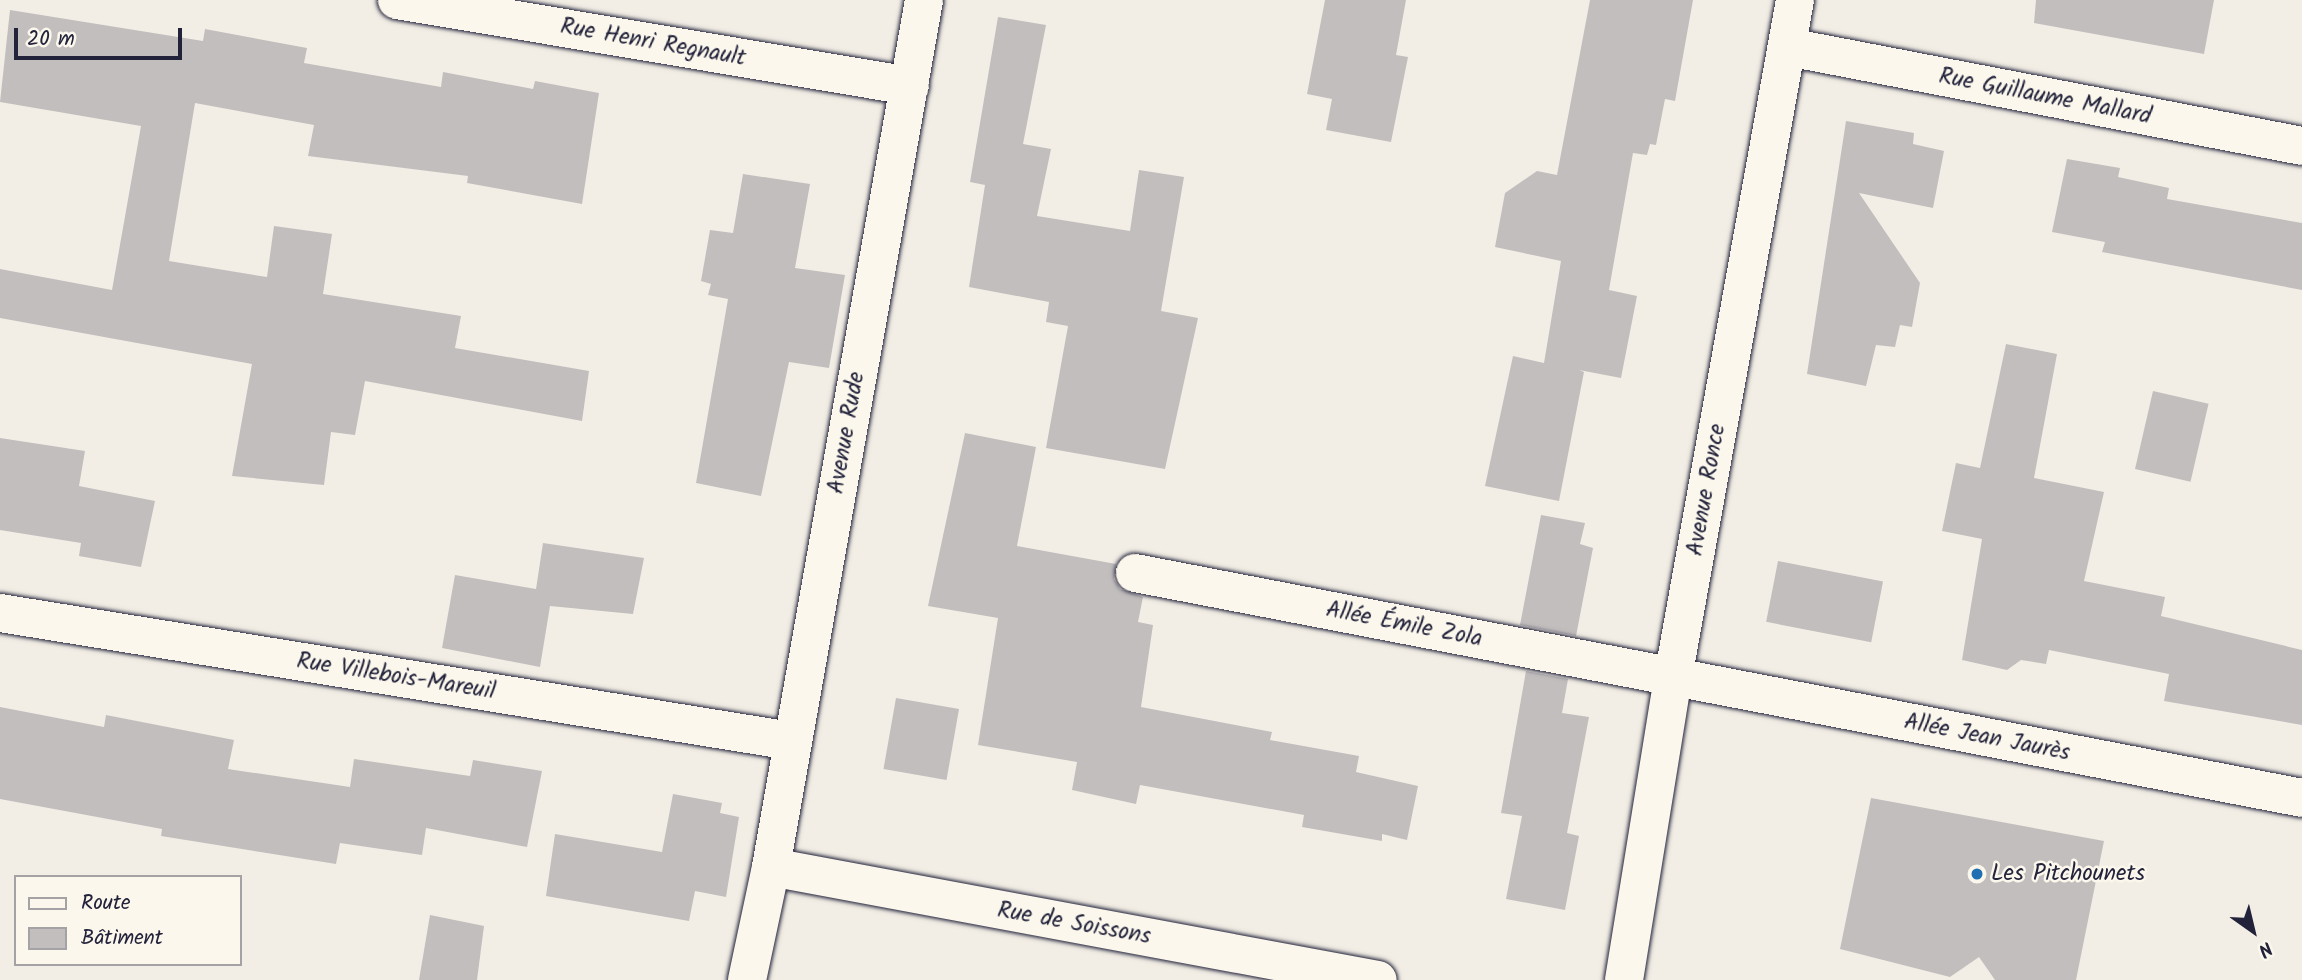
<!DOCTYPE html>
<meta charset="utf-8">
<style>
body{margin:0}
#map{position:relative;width:2302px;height:980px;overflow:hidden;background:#f2eee5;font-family:Kalam,sans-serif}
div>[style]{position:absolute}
.building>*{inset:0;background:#c2bebe;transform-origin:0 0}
.roads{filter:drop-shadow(0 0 2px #22223b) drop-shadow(0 0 2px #22223b)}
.minor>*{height:38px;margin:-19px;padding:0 19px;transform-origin:19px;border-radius:19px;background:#fbf7ec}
.dots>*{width:19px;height:19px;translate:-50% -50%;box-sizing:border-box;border:4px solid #fbf7ec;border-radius:50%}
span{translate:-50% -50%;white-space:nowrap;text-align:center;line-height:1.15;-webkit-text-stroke:5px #fbf7ec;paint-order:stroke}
.street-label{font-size:23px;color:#22223b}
.poi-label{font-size:23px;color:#22223b}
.left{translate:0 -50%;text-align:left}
.legend{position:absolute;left:14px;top:875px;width:228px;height:91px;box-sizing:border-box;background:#fbf7ec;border:2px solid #a4a2a5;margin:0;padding:9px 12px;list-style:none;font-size:21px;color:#22223b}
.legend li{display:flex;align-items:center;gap:14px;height:35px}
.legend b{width:35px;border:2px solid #a4a2a5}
.north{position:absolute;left:2218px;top:896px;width:70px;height:70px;-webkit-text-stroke:5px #fbf7ec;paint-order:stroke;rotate:146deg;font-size:19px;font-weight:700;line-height:28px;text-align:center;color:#22223b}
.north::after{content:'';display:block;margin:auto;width:24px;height:32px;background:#22223b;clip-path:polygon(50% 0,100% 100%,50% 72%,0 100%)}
.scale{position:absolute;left:14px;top:28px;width:168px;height:32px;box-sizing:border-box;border:4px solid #22223b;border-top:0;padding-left:9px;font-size:21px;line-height:24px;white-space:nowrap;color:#22223b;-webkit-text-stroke:5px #fbf7ec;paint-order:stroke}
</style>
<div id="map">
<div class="building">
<div style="clip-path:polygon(1325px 0,1406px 0,1396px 55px,1408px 57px,1391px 142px,1326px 130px,1332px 99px,1307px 94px)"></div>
<div style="clip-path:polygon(1590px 0,1693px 0,1675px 101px,1665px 99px,1656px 145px,1650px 144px,1647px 155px,1633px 153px,1609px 290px,1637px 296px,1621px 378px,1579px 370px,1584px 372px,1559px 501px,1485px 486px,1513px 356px,1544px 363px,1561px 261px,1495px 247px,1505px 193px,1537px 171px,1557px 175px)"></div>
<div style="clip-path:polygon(2036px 0,2214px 0,2204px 54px,2034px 23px)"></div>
<div style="clip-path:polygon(10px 10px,203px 41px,205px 29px,307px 48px,304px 63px,441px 87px,443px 72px,533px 89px,535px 81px,599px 93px,582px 204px,467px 183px,468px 176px,308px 156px,314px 125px,195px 103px,169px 261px,267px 277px,274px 226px,332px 234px,323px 294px,461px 316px,455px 348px,589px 371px,582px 421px,365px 381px,355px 435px,331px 432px,324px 485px,232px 476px,252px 364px,0 318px,0 269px,112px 290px,141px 126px,0 102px)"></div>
<div style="clip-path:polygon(998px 17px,1046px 25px,1023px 144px,1051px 149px,1037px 216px,1130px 231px,1139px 170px,1184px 177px,1161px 311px,1198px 318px,1165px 469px,1046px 448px,1068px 326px,1046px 322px,1049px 302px,969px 287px,985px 185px,970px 182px)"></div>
<div style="clip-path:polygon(1846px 121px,1914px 133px,1913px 144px,1944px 151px,1933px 208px,1859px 193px,1920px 283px,1912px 327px,1900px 325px,1895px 347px,1876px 345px,1866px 386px,1807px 374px)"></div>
<div style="clip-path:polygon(2067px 159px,2120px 168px,2118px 177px,2169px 188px,2167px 199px,2302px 223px,2302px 290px,2102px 252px,2105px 242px,2052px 232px)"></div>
<div style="clip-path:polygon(743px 174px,810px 184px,795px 268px,845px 275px,829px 368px,789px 362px,761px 496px,696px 483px,728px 299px,708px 295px,711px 284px,701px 281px,710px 230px,733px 233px)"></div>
<div style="clip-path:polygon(2006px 344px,2057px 354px,2034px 478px,2104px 492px,2084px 581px,2165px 597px,2161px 616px,2302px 650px,2302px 725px,2164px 701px,2169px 674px,2049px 650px,2046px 664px,2021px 660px,2007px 670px,1962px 660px,1982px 539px,1942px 531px,1956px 463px,1980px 468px)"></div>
<div style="left:2153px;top:391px;width:57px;height:80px;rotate:13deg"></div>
<div style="clip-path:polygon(965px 433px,1036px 447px,1017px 546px,1116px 564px,1114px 579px,1120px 589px,1143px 597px,1138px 622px,1153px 625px,1141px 707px,1272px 732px,1270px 740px,1359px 756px,1356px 772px,1418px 786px,1407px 840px,1382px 834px,1382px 841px,1302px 827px,1304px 815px,1140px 785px,1136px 804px,1072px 790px,1077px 762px,978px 745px,998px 618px,928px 606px)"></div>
<div style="clip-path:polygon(0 438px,85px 451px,79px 486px,155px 501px,141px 567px,79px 556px,81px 543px,0 530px)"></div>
<div style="clip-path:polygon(1541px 515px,1585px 523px,1580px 544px,1593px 548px,1576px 636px,1520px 625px)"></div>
<div style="clip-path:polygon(543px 543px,644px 558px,633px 614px,550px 606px,540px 667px,442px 648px,455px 575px,536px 589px)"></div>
<div style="left:1778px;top:561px;width:107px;height:62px;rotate:11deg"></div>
<div style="clip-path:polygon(1526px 671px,1568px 679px,1562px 713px,1589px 717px,1567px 833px,1579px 836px,1565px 910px,1506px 899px,1522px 816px,1501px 813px)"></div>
<div style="left:896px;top:698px;width:64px;height:72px;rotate:10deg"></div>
<div style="clip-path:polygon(0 707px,104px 727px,106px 715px,234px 740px,228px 769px,350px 787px,354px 759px,470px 776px,473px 760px,542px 771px,527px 847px,426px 828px,422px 855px,340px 843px,336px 864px,161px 836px,162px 829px,0 799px)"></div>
<div style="clip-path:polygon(673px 794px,722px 803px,720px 813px,739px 817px,726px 897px,695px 891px,689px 921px,546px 896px,555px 834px,662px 852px)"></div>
<div style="clip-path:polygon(1871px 798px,2104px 841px,2076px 980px,1995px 980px,1979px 957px,1950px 977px,1840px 949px)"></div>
<div style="clip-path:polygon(430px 915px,484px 926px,477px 980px,419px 980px)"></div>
</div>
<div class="roads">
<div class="minor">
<div style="left:397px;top:0;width:520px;rotate:9.52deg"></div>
<div style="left:1788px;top:47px;width:523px;rotate:10.9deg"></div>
<div style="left:1135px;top:573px;width:1188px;rotate:10.91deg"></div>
<div style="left:0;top:613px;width:801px;rotate:9.19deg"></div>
<div style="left:771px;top:867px;width:617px;rotate:10.55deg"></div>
<div style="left:747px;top:980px;width:116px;rotate:-78deg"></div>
<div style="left:771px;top:867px;width:880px;rotate:-79.99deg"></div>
<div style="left:1624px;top:980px;width:306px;rotate:-80.8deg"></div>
<div style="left:1673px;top:678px;width:689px;rotate:-79.8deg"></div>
</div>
</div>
<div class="dots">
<div style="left:1977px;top:874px;background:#1f6fb2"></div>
</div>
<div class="street-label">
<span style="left:653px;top:43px;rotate:10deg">Rue Henri Regnault</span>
<span style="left:2045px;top:97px;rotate:11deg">Rue Guillaume Mallard</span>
<span style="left:847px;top:433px;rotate:-80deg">Avenue Rude</span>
<span style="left:1707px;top:490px;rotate:-80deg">Avenue Ronce</span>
<span style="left:1404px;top:625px;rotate:11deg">Allée Émile Zola</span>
<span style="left:396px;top:677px;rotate:9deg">Rue Villebois-Mareuil</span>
<span style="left:1987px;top:738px;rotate:11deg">Allée Jean Jaurès</span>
<span style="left:1074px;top:924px;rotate:10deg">Rue de Soissons</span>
</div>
<div class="poi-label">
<span class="left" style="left:1991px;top:874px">Les Pitchounets</span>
</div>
<ul class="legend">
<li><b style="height:9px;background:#fbf7ec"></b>Route</li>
<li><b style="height:19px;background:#c2bebe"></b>Bâtiment</li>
</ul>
<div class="north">N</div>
<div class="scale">20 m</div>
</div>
